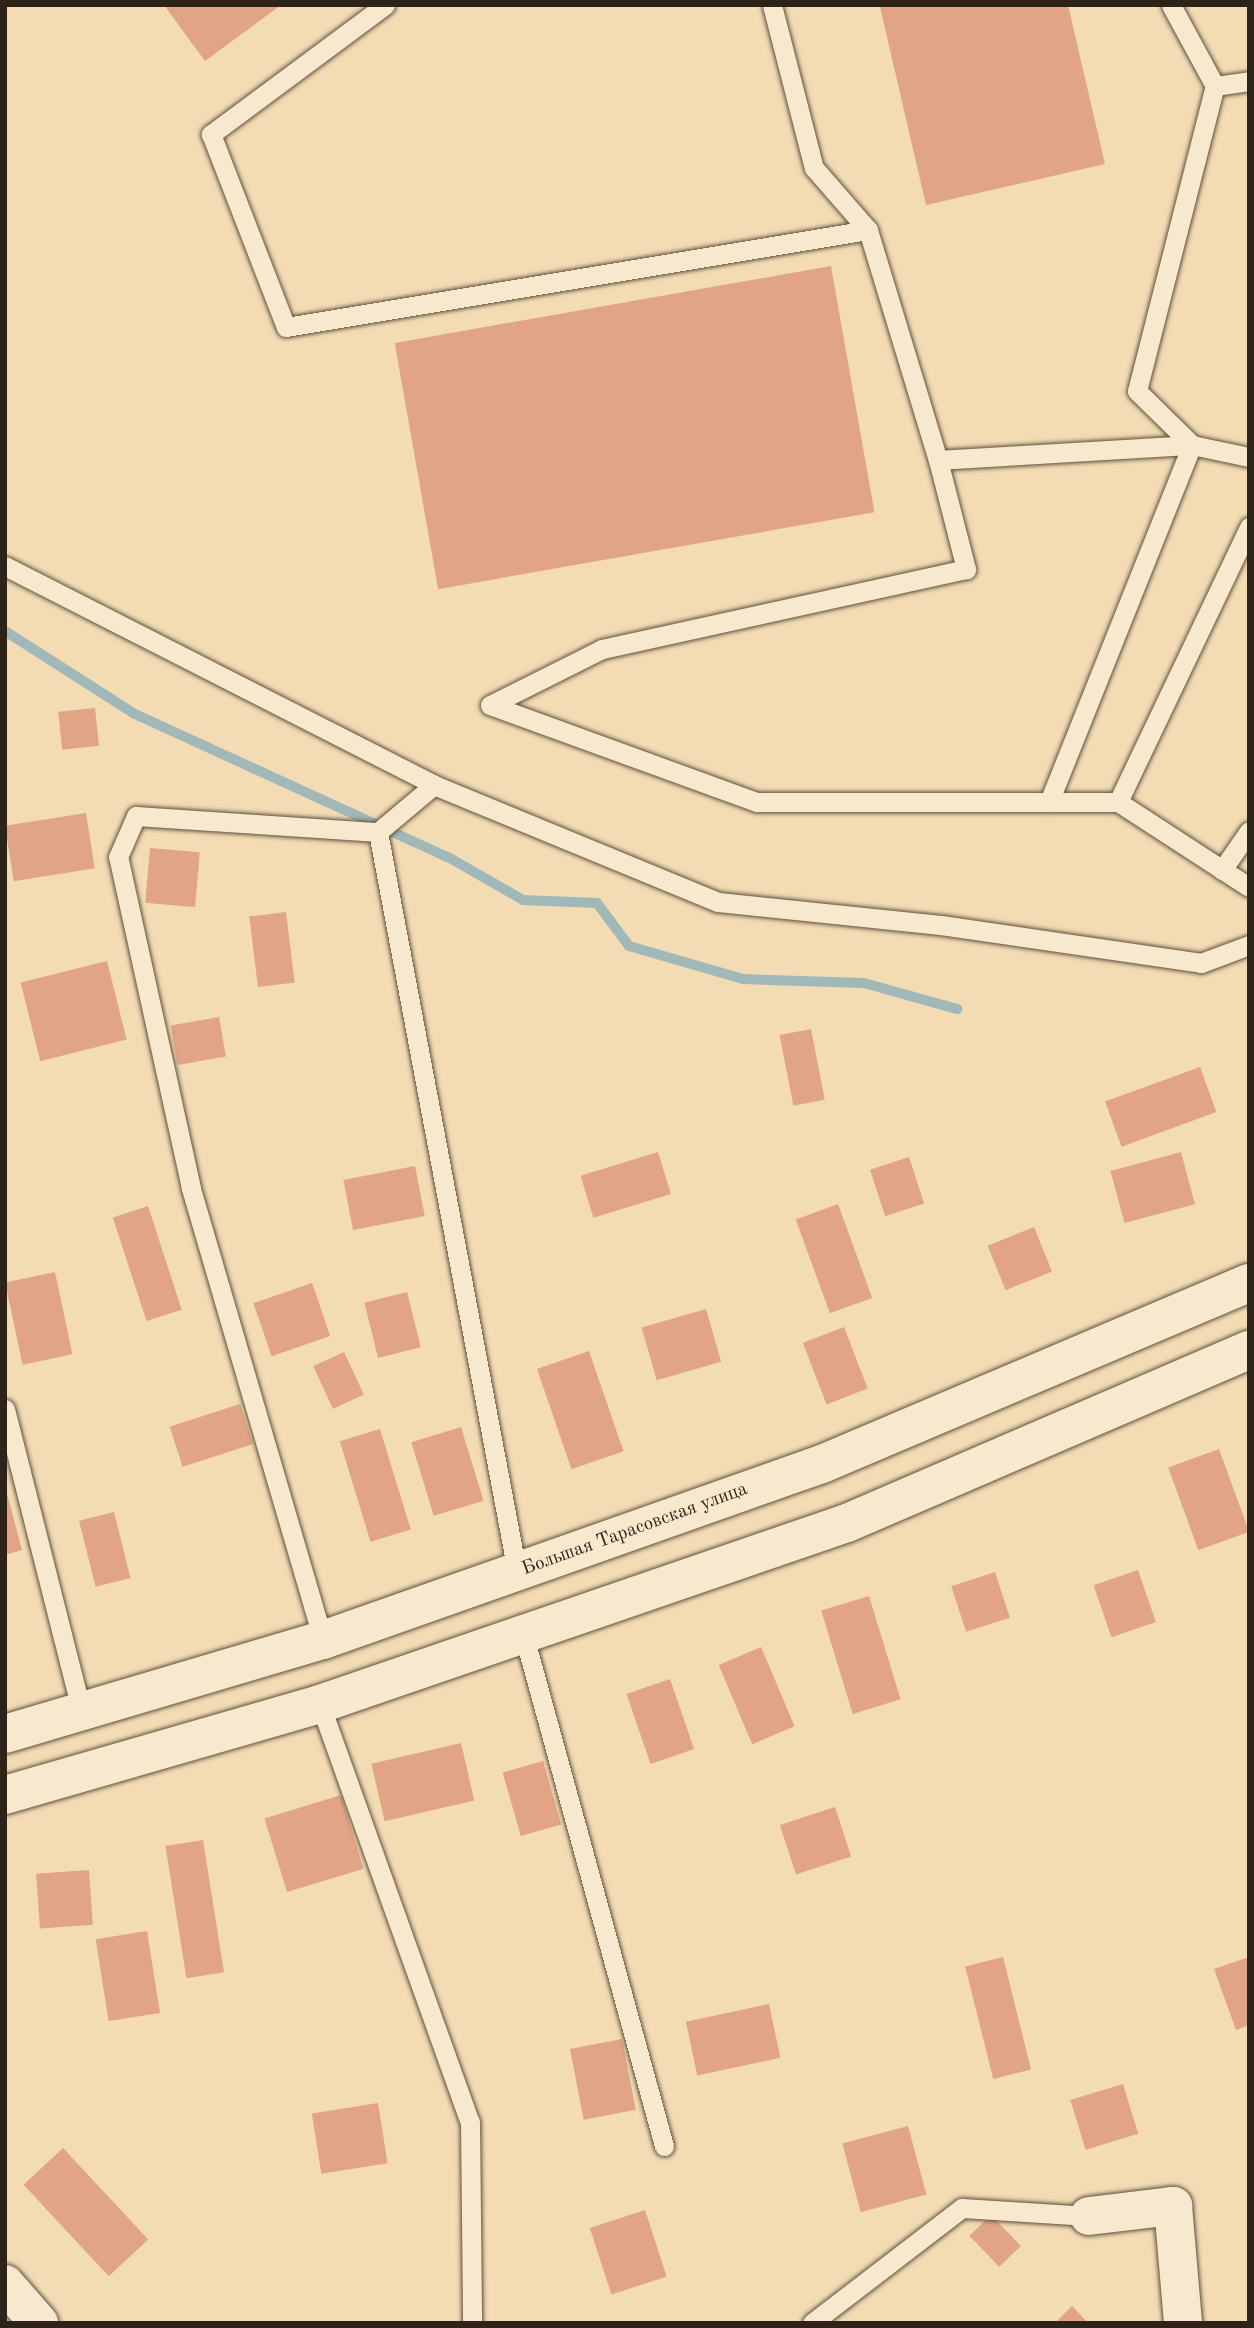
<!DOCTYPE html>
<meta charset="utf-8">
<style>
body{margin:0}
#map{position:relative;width:1254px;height:2328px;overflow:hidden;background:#f3dbb3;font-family:"Old Standard TT",serif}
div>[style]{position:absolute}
.stream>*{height:10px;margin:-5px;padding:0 5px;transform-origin:5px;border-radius:5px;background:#a1b8b8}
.building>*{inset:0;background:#e1a585;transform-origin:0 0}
.roads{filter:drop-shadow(0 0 2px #5e513f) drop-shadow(0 0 2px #5e513f)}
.lane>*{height:19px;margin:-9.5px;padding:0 9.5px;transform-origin:9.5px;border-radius:9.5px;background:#f7e8ce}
.street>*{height:38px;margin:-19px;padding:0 19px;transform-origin:19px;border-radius:19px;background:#f7e8ce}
.secondary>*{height:38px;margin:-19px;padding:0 19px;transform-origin:19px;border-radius:19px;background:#f7e8ce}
span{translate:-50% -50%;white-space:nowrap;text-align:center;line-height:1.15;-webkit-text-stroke:7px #f7e8ce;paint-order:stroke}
.street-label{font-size:19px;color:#2d2318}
.frame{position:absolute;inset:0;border:7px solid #2d2318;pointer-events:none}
</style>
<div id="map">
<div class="stream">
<div style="left:5px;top:631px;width:154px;rotate:32.6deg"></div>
<div style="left:135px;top:714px;width:344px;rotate:24.6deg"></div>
<div style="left:448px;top:857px;width:86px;rotate:29.8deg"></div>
<div style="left:523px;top:900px;width:74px;rotate:2.3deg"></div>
<div style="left:597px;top:903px;width:54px;rotate:53.3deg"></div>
<div style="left:629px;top:946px;width:119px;rotate:16.1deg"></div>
<div style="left:743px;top:979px;width:121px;rotate:1.9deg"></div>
<div style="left:864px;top:983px;width:97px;rotate:15.6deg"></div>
</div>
<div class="building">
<div style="clip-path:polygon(164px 5px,281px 5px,205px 61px)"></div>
<div style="clip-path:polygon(888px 5px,1068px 5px,1105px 164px,926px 205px,880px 7px)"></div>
<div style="left:831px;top:266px;width:250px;height:443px;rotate:80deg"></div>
<div style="left:95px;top:708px;width:38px;height:37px;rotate:84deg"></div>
<div style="left:86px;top:813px;width:56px;height:82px;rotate:81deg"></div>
<div style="left:150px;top:848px;width:50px;height:55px;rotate:5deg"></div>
<div style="left:286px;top:912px;width:71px;height:37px;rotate:83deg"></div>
<div style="left:107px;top:961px;width:81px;height:89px;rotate:76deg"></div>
<div style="left:219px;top:1017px;width:40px;height:49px;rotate:80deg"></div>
<div style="left:811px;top:1029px;width:72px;height:32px;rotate:79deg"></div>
<div style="left:1200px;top:1067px;width:48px;height:101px;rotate:70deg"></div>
<div style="left:658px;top:1152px;width:44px;height:81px;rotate:73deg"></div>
<div style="left:1181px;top:1152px;width:54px;height:73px;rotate:75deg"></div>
<div style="left:909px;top:1157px;width:49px;height:41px;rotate:72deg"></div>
<div style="left:415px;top:1166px;width:51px;height:73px;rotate:79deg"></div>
<div style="left:838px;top:1204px;width:100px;height:45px;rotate:70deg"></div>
<div style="left:148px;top:1206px;width:109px;height:37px;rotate:72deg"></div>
<div style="left:1034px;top:1227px;width:48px;height:50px;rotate:68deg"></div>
<div style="left:55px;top:1272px;width:84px;height:51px;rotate:78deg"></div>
<div style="left:312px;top:1283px;width:56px;height:62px;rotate:71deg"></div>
<div style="left:407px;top:1292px;width:57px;height:44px;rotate:76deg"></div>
<div style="left:706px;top:1309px;width:55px;height:67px;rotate:74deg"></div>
<div style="left:844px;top:1327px;width:66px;height:44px;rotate:69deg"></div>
<div style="left:589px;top:1351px;width:106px;height:55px;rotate:71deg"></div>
<div style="left:344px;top:1352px;width:47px;height:34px;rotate:65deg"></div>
<div style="left:240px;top:1404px;width:42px;height:74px;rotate:72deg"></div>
<div style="left:461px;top:1427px;width:77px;height:52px;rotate:73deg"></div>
<div style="left:380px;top:1429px;width:105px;height:42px;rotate:73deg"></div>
<div style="left:1219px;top:1449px;width:88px;height:54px;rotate:70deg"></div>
<div style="clip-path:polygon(5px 1486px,22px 1550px,5px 1555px)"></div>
<div style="left:114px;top:1512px;width:68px;height:36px;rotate:76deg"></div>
<div style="left:1138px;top:1570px;width:55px;height:47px;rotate:71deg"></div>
<div style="left:995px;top:1572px;width:48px;height:46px;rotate:72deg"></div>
<div style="left:869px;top:1596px;width:108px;height:50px;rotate:73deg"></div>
<div style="left:761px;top:1647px;width:86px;height:46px;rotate:67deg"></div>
<div style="left:670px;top:1679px;width:74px;height:46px;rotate:71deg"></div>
<div style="left:461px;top:1743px;width:59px;height:92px;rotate:77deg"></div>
<div style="left:543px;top:1761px;width:66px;height:42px;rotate:74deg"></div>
<div style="left:341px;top:1795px;width:77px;height:80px;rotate:73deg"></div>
<div style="left:835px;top:1807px;width:52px;height:58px;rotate:72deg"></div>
<div style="left:203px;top:1840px;width:134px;height:38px;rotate:81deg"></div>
<div style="left:89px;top:1870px;width:55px;height:53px;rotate:86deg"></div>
<div style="left:147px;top:1931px;width:83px;height:52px;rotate:81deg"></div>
<div style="left:1003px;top:1957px;width:116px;height:39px;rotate:76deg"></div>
<div style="clip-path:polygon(1249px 1957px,1249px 2025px,1236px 2030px,1214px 1969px)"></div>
<div style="left:769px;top:2004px;width:55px;height:85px;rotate:78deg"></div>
<div style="left:622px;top:2039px;width:72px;height:53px;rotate:79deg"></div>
<div style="left:1123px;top:2084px;width:52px;height:55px;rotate:73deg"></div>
<div style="left:378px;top:2103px;width:61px;height:67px;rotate:81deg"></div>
<div style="left:908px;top:2126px;width:71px;height:68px;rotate:75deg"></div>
<div style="left:63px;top:2148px;width:125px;height:54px;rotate:47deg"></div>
<div style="left:645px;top:2210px;width:70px;height:58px;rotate:72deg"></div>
<div style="left:991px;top:2215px;width:43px;height:30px;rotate:46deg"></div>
<div style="clip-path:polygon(1072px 2306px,1088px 2323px,1055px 2323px)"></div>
</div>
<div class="roads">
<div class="lane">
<div style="left:385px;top:5px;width:217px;rotate:143.4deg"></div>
<div style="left:211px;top:134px;width:207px;rotate:68.8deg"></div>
<div style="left:286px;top:327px;width:590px;rotate:-9.46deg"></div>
<div style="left:772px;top:5px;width:168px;rotate:75.6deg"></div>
<div style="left:814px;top:168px;width:82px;rotate:48.9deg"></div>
<div style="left:868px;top:230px;width:240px;rotate:73.1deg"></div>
<div style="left:938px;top:460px;width:113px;rotate:75.6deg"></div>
<div style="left:966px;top:569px;width:373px;rotate:167.6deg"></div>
<div style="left:602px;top:649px;width:125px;rotate:153.4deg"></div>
<div style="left:490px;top:705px;width:284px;rotate:20deg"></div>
<div style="left:757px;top:802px;width:361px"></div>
<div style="left:1118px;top:802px;width:156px;rotate:33deg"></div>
<div style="left:1171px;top:5px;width:92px;rotate:61.5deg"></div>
<div style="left:1192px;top:445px;width:77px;rotate:-135.5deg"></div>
<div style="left:1137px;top:391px;width:315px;rotate:-75.7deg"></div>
<div style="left:1215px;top:86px;width:34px;rotate:-8deg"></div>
<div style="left:938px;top:460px;width:254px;rotate:-3.4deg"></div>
<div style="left:5px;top:566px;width:482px;rotate:27deg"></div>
<div style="left:434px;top:785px;width:307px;rotate:22.4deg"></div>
<div style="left:718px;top:902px;width:224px;rotate:5.9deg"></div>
<div style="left:941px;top:925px;width:263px;rotate:8.3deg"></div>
<div style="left:1201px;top:963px;width:51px;rotate:-20.6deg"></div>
<div style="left:1049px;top:802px;width:385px;rotate:-68.2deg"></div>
<div style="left:1192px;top:445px;width:58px;rotate:11.9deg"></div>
<div style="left:1118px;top:802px;width:305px;rotate:-64.5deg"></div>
<div style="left:378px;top:832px;width:753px;rotate:79.36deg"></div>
<div style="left:1222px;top:870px;width:47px;rotate:-55.3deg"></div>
<div style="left:5px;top:1409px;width:314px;rotate:75.8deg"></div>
<div style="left:524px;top:1636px;width:529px;rotate:74.65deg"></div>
<div style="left:323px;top:1640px;width:471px;rotate:-106.3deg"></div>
<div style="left:191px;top:1188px;width:339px;rotate:-102.4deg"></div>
<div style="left:118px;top:857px;width:45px;rotate:-66.3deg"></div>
<div style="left:136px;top:816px;width:243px;rotate:3.8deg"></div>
<div style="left:378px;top:832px;width:73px;rotate:-40deg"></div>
<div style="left:320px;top:1704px;width:444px;rotate:70.3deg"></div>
<div style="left:470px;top:2122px;width:201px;rotate:89.4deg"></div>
<div style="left:812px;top:2323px;width:189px;rotate:-37.5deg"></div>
<div style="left:962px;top:2208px;width:127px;rotate:3.6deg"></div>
</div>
<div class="street">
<div style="left:1089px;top:2216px;width:85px;rotate:-6.8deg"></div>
<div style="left:1173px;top:2206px;width:117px;rotate:85.1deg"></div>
<div style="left:5px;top:2284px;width:52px;rotate:48.9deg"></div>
</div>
<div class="secondary">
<div style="left:5px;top:1734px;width:332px;rotate:-16.5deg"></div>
<div style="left:323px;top:1640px;width:529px;rotate:-19.43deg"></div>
<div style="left:822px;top:1464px;width:464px;rotate:-23deg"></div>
<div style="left:5px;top:1795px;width:328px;rotate:-16.1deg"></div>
<div style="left:320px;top:1704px;width:557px;rotate:-18.96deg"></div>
<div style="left:847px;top:1523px;width:438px;rotate:-23.3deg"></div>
</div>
</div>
<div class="street-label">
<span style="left:635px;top:1530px;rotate:-20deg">Большая Тарасовская улица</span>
</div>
<div class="frame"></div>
</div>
